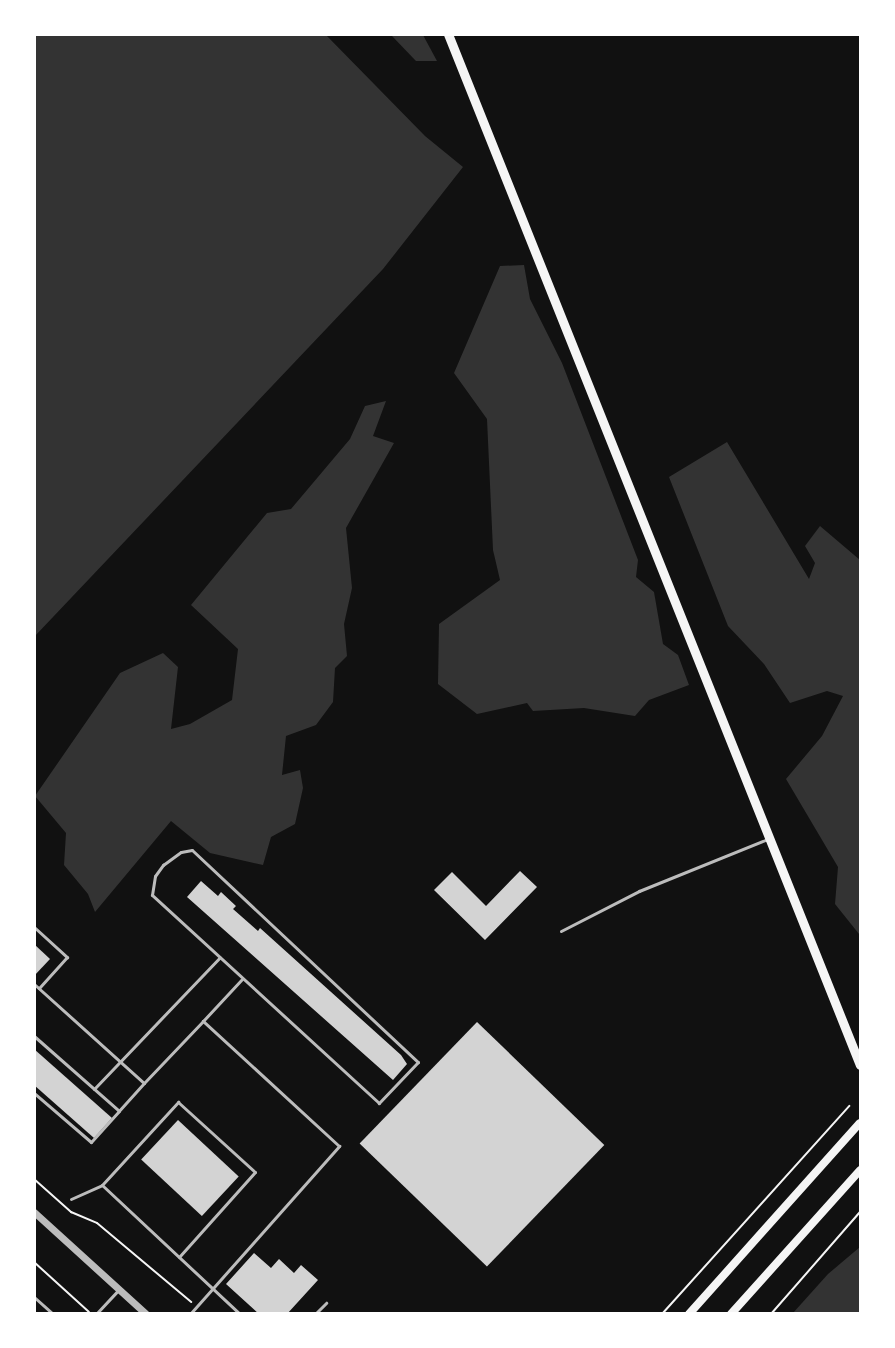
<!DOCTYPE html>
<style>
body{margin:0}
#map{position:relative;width:895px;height:1348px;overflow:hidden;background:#111;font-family:"PT Serif",serif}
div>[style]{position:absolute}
.water>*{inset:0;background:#333}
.building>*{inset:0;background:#d3d3d3;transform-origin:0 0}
.path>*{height:2px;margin:-1px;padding:0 1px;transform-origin:1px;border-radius:1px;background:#f5f5f5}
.service>*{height:3px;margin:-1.5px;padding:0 1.5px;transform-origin:1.5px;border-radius:1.5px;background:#bcbcbc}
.tertiary>*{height:7px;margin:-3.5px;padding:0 3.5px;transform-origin:3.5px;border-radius:3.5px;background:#bcbcbc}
.secondary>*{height:8px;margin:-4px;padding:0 4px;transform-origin:4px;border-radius:4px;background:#f5f5f5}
.primary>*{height:9px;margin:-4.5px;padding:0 4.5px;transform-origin:4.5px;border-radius:4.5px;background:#f5f5f5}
span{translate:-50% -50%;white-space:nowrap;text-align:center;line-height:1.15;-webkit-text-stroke:6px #fff;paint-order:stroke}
.frame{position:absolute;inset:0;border:36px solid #fff;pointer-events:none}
</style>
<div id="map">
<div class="water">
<div style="clip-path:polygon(35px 34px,326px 35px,425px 136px,463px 167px,383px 269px,35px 636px)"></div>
<div style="clip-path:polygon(391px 35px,423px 35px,437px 61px,416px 61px)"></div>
<div style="clip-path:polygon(524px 265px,530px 299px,562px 363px,638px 560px,636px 577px,654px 592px,663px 644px,678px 655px,689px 685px,649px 700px,635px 716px,584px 708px,533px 711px,527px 703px,477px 714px,438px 684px,439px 624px,500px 580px,493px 550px,487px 419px,454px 373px,500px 266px)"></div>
<div style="clip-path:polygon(386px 401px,373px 436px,394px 443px,346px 528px,352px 588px,344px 624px,347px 656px,335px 668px,333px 702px,316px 725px,286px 736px,282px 775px,300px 770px,303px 788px,295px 824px,271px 837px,263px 865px,210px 853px,171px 821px,95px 912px,88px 894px,64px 865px,66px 833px,35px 796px,120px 673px,163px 653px,178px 667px,171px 729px,190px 724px,232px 700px,238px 649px,191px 605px,267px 513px,291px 509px,350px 439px,365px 406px)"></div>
<div style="clip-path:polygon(727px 442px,809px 579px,815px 563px,805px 546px,820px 526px,860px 560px,859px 934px,835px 904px,838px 867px,786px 779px,822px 736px,843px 696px,827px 691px,790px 703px,764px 664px,728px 626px,669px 477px)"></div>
<div style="clip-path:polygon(860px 1247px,860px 1313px,793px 1313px,828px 1274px)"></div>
</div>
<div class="building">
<div style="clip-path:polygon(520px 871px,537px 887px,485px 940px,434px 890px,452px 872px,486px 906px)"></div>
<div style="clip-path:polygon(201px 881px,218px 896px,221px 892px,236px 906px,233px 909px,258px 931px,260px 928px,401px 1055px,407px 1064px,393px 1080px,187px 897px)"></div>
<div style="clip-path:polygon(34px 944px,50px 959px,34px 976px)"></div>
<div style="left:477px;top:1022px;width:177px;height:169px;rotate:44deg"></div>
<div style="clip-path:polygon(34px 1049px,112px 1118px,94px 1138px,34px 1085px)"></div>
<div style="left:178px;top:1120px;width:83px;height:54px;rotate:43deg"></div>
<div style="clip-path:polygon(254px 1253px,271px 1268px,279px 1259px,294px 1273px,301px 1265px,318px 1280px,287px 1314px,259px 1314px,226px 1284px)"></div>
</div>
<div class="path">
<div style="left:34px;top:1179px;width:50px;rotate:41.7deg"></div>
<div style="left:71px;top:1212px;width:28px;rotate:23deg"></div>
<div style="left:97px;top:1223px;width:123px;rotate:40deg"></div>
<div style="left:34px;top:1262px;width:74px;rotate:42.3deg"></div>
<div style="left:662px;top:1314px;width:280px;rotate:-48deg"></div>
<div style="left:771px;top:1314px;width:135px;rotate:-48.9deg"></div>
</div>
<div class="service">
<div style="left:192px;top:850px;width:310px;rotate:43.2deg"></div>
<div style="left:418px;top:1062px;width:57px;rotate:133.6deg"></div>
<div style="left:379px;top:1103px;width:308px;rotate:-137.5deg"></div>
<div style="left:152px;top:895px;width:19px;rotate:-81deg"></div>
<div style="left:155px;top:876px;width:14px;rotate:-54deg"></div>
<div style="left:163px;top:865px;width:22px;rotate:-36deg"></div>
<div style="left:181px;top:852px;width:11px;rotate:-10deg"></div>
<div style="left:34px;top:927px;width:45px;rotate:42.3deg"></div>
<div style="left:67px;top:957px;width:42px;rotate:132.1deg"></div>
<div style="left:561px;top:931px;width:88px;rotate:-27.1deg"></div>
<div style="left:639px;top:891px;width:139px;rotate:-22deg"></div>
<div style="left:34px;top:984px;width:148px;rotate:42deg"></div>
<div style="left:144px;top:1083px;width:38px;rotate:132deg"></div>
<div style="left:34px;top:1036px;width:113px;rotate:41.4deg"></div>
<div style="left:119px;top:1111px;width:42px;rotate:132.1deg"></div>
<div style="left:91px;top:1142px;width:75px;rotate:-139.3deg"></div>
<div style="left:144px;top:1083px;width:86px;rotate:-46.4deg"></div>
<div style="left:94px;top:1089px;width:182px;rotate:-46.3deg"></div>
<div style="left:102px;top:1185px;width:189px;rotate:43.1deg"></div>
<div style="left:71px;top:1199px;width:34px;rotate:-24deg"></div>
<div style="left:102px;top:1185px;width:113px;rotate:-47.5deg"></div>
<div style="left:178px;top:1102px;width:104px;rotate:42.3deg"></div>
<div style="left:255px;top:1172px;width:114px;rotate:131.8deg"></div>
<div style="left:34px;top:1297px;width:25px;rotate:42deg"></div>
<div style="left:96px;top:1314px;width:34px;rotate:-47deg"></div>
<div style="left:190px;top:1314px;width:225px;rotate:-48.4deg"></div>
<div style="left:339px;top:1146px;width:185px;rotate:-137.4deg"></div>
<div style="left:203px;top:1021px;width:57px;rotate:-47.1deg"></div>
<div style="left:315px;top:1314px;width:16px;rotate:-45deg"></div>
</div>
<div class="tertiary">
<div style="left:34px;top:1212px;width:151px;rotate:42.3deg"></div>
</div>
<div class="secondary">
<div style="left:689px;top:1314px;width:256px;rotate:-48.2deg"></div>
<div style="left:731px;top:1314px;width:193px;rotate:-48.1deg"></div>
</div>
<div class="primary">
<div style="left:448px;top:34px;width:1110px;rotate:68.22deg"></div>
</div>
<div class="frame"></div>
</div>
